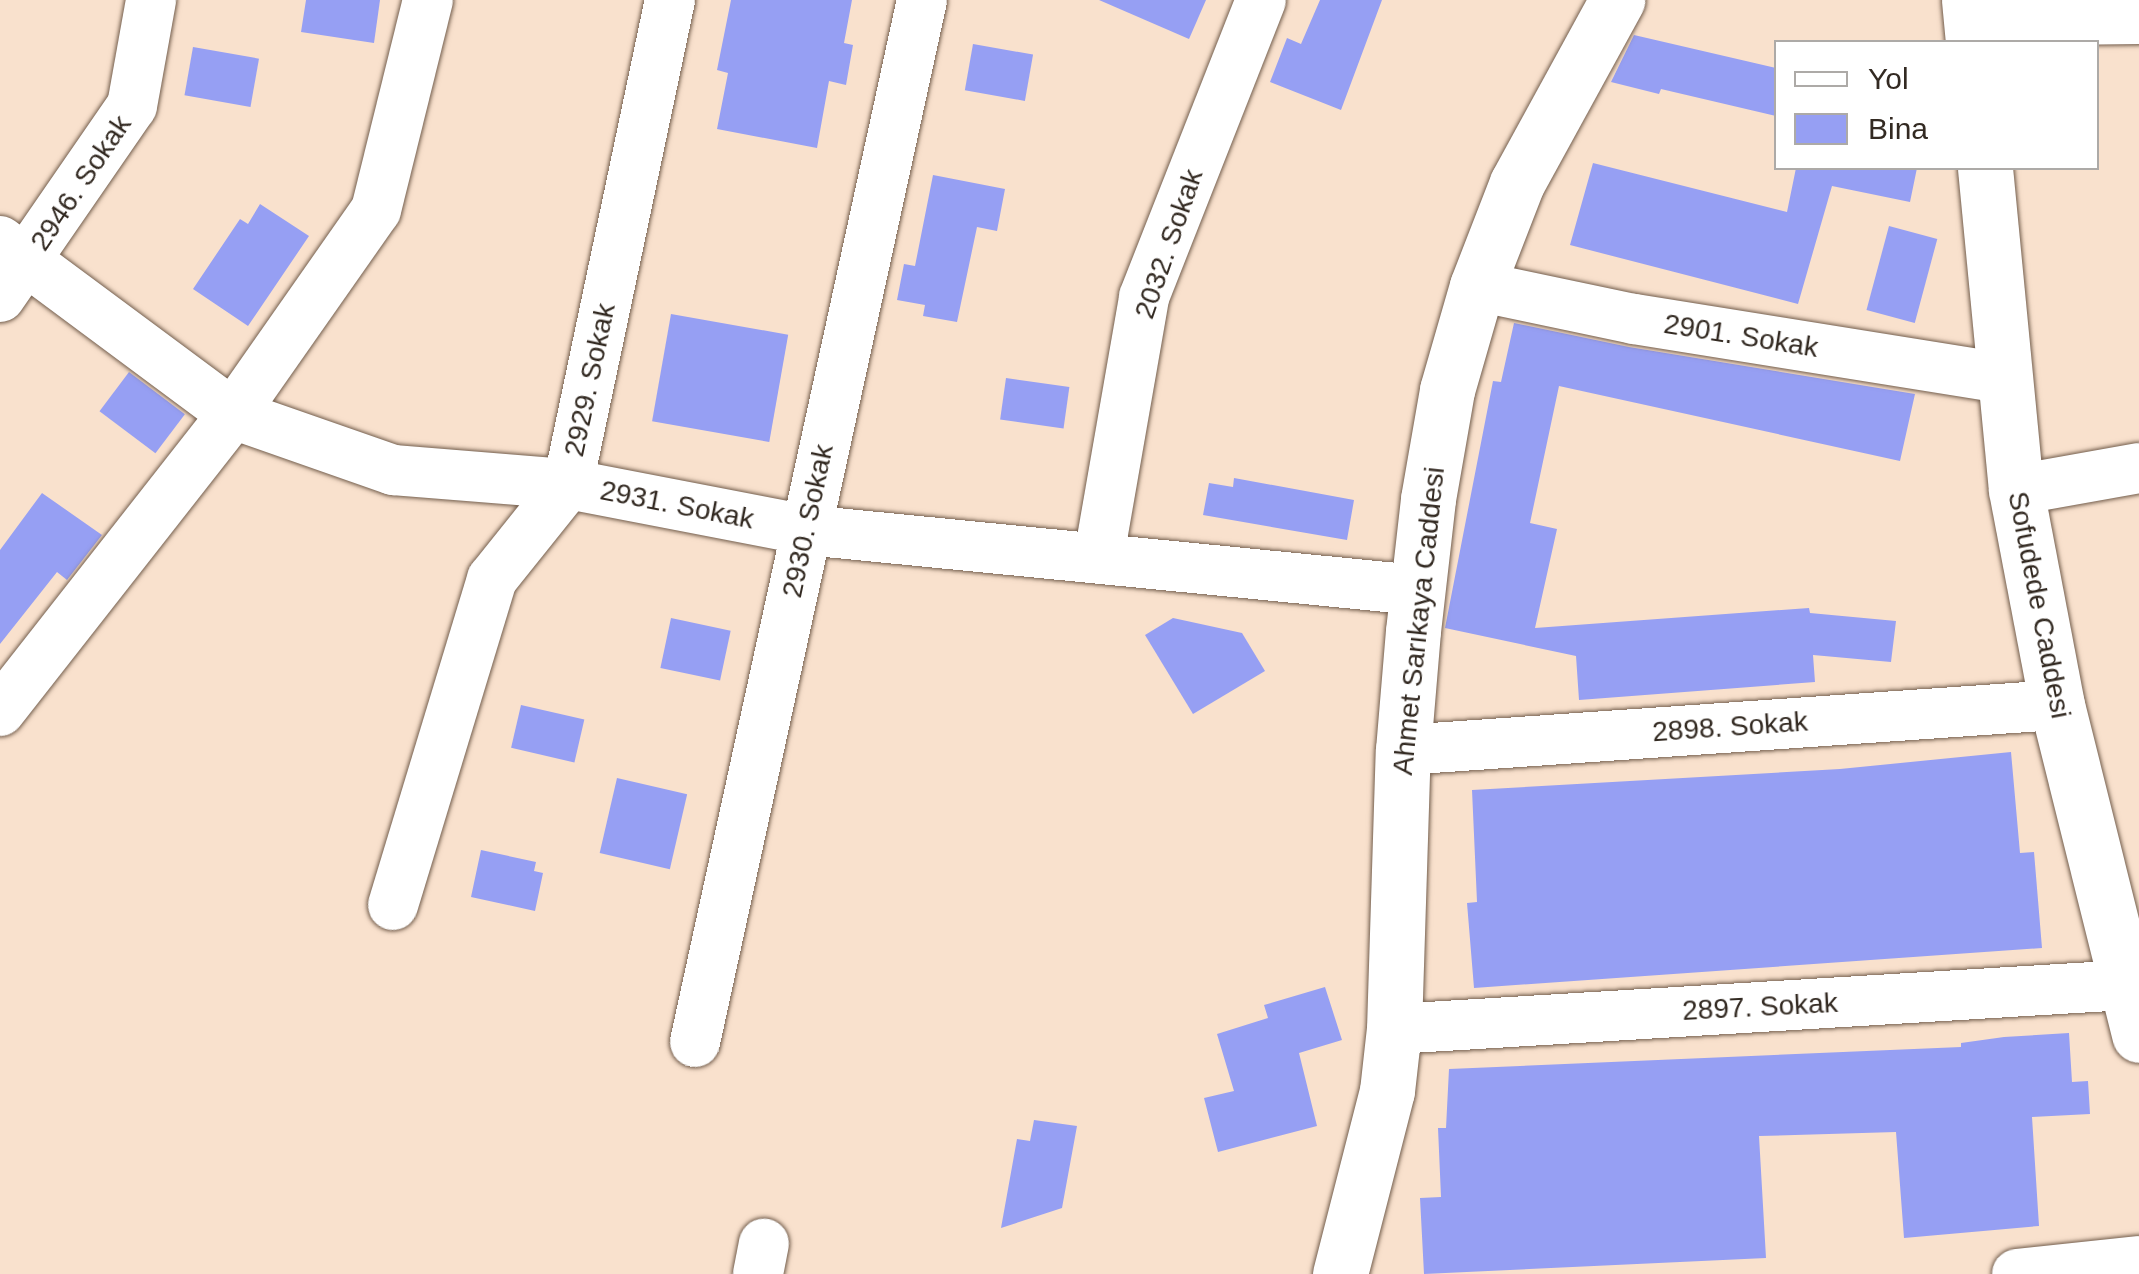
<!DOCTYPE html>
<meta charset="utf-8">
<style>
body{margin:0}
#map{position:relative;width:2139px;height:1274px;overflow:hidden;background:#f9e1cd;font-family:Helvetica,sans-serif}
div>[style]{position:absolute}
.building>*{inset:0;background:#969ff3;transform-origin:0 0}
.roads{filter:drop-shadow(0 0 2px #735e4d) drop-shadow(0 0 2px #735e4d)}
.minor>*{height:50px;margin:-25px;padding:0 25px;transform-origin:25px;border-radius:25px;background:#fff}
.major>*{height:55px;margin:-27.5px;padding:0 27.5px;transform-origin:27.5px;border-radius:27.5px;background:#fff}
span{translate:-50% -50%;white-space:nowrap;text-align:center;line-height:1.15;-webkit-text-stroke:9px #fff;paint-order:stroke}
.street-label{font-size:28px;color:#332a22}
.legend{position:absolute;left:1774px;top:40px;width:325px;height:130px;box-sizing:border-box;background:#fff;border:2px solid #adaaa7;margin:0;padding:12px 18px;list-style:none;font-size:30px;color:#332a22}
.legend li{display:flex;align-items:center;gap:20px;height:50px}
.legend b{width:50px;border:2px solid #adaaa7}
</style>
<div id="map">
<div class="building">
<div style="clip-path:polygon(306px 0,380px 0,374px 43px,301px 32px)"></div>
<div style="clip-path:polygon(731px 0,852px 0,844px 43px,853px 45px,846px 85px,829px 81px,817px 148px,717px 129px,728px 73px,717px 70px)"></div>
<div style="clip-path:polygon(1099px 0,1206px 0,1189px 39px)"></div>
<div style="clip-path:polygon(1320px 0,1382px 0,1341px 110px,1270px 82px,1287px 38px,1301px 44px)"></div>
<div style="clip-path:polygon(1634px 35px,1776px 68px,1776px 116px,1661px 89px,1659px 94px,1611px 82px)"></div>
<div style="left:973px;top:44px;width:61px;height:47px;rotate:10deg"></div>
<div style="left:193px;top:47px;width:67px;height:49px;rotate:10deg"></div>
<div style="clip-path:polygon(1593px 163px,1787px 212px,1796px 168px,1917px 168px,1910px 202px,1832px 186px,1798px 304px,1570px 245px)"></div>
<div style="clip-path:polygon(933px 175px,1005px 189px,997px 231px,977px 227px,957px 322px,923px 316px,925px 305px,897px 300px,904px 264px,915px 266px)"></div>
<div style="clip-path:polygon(260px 204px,309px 236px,248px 326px,193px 289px,240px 219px,248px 224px)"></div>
<div style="left:1889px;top:226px;width:50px;height:87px;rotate:15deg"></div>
<div style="left:671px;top:314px;width:119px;height:109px;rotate:10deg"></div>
<div style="clip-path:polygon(1514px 323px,1629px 347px,1915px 394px,1900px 461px,1559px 386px,1530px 523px,1557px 529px,1535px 628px,1809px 608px,1810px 613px,1896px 621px,1891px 662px,1813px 655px,1815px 682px,1579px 700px,1576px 656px,1445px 628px,1493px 381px,1501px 382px)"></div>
<div style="left:129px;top:372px;width:70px;height:49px;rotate:37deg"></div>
<div style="left:1006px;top:378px;width:64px;height:42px;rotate:8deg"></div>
<div style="clip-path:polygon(1234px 478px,1354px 500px,1347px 540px,1203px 515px,1209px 483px,1233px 487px)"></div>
<div style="clip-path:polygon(42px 493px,102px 535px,67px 580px,57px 572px,0 644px,0 550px)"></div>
<div style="left:671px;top:618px;width:61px;height:51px;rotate:12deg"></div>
<div style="clip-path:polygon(1173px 618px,1242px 633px,1265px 671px,1193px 714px,1145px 635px)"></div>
<div style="left:521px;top:705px;width:65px;height:44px;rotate:13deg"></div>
<div style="clip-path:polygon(2011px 752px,2020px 853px,2034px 852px,2042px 948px,1474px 988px,1467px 903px,1477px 902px,1472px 790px,1840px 769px)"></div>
<div style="left:617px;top:778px;width:72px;height:77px;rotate:13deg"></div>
<div style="clip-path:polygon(481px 850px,536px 862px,534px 871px,543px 873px,535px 911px,471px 897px)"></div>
<div style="clip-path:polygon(1325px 987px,1342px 1040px,1299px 1053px,1317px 1126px,1218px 1152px,1204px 1098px,1234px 1091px,1217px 1034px,1268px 1018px,1264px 1005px)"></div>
<div style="clip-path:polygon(2069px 1033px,2072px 1082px,2088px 1081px,2090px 1114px,2032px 1117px,2039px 1226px,1904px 1238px,1896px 1132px,1759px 1136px,1766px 1258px,1424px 1274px,1420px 1198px,1441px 1197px,1438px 1128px,1446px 1128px,1449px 1069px,1961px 1047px,1961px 1043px,2004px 1037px)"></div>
<div style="clip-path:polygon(1034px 1120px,1077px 1126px,1062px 1208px,1001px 1228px,1017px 1139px,1030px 1141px)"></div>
</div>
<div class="roads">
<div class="minor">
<div style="left:1971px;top:21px;width:168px;rotate:-0.7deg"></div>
<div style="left:0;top:241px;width:290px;rotate:36.6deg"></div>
<div style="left:233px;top:414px;width:170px;rotate:19.3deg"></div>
<div style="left:393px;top:470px;width:176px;rotate:4.6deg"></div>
<div style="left:568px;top:484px;width:242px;rotate:10.9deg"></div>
<div style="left:806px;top:530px;width:614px;rotate:5.61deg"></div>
<div style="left:1477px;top:286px;width:160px;rotate:11.9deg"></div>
<div style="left:1634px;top:319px;width:378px;rotate:9.1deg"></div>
<div style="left:0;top:297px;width:232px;rotate:-55.4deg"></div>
<div style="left:132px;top:106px;width:108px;rotate:-79.8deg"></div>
<div style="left:2016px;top:490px;width:125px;rotate:-10.1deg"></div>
<div style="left:1099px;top:556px;width:263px;rotate:-80.1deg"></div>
<div style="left:1144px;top:297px;width:319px;rotate:-68.5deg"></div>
<div style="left:0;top:711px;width:377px;rotate:-51.9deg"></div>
<div style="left:233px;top:414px;width:249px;rotate:-55deg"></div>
<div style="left:376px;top:210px;width:216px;rotate:-76.1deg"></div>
<div style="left:1403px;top:750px;width:656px;rotate:-3.94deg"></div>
<div style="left:393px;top:905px;width:341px;rotate:-73.1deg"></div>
<div style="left:492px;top:579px;width:122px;rotate:-51.3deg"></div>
<div style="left:568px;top:484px;width:495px;rotate:-78.1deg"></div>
<div style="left:1394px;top:1029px;width:733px;rotate:-3.44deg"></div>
<div style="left:695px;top:1042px;width:1066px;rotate:-77.71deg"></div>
<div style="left:758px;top:1274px;width:31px;rotate:-79deg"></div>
<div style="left:2017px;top:1274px;width:123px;rotate:-6.1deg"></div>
</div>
<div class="major">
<div style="left:1969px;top:0;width:42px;rotate:84.6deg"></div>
<div style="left:1985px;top:168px;width:323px;rotate:84.5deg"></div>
<div style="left:2016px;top:490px;width:219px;rotate:79.2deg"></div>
<div style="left:2057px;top:705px;width:340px;rotate:76deg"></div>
<div style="left:1340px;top:1274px;width:189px;rotate:-75.6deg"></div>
<div style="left:1387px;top:1091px;width:62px;rotate:-83.6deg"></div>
<div style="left:1394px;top:1029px;width:279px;rotate:-88.2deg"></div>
<div style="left:1403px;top:750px;width:119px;rotate:-85.2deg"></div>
<div style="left:1413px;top:631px;width:133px;rotate:-83.5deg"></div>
<div style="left:1428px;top:499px;width:111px;rotate:-80.1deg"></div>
<div style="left:1447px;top:390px;width:108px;rotate:-73.9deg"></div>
<div style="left:1477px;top:286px;width:110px;rotate:-68.8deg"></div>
<div style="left:1517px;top:183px;width:209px;rotate:-61.3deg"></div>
</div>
</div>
<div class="street-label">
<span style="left:81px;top:183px;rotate:-56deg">2946. Sokak</span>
<span style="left:1169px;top:244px;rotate:-71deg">2032. Sokak</span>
<span style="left:1741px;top:336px;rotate:9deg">2901. Sokak</span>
<span style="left:590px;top:380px;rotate:-78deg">2929. Sokak</span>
<span style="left:677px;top:505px;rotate:11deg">2931. Sokak</span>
<span style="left:808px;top:521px;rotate:-78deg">2930. Sokak</span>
<span style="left:2039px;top:605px;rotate:79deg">Sofudede Caddesi</span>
<span style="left:1419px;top:621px;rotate:-84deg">Ahmet Sarıkaya Caddesi</span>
<span style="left:1730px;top:727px;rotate:-4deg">2898. Sokak</span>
<span style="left:1760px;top:1007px;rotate:-3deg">2897. Sokak</span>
</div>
<ul class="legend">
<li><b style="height:12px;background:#fff"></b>Yol</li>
<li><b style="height:28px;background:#969ff3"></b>Bina</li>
</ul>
</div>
